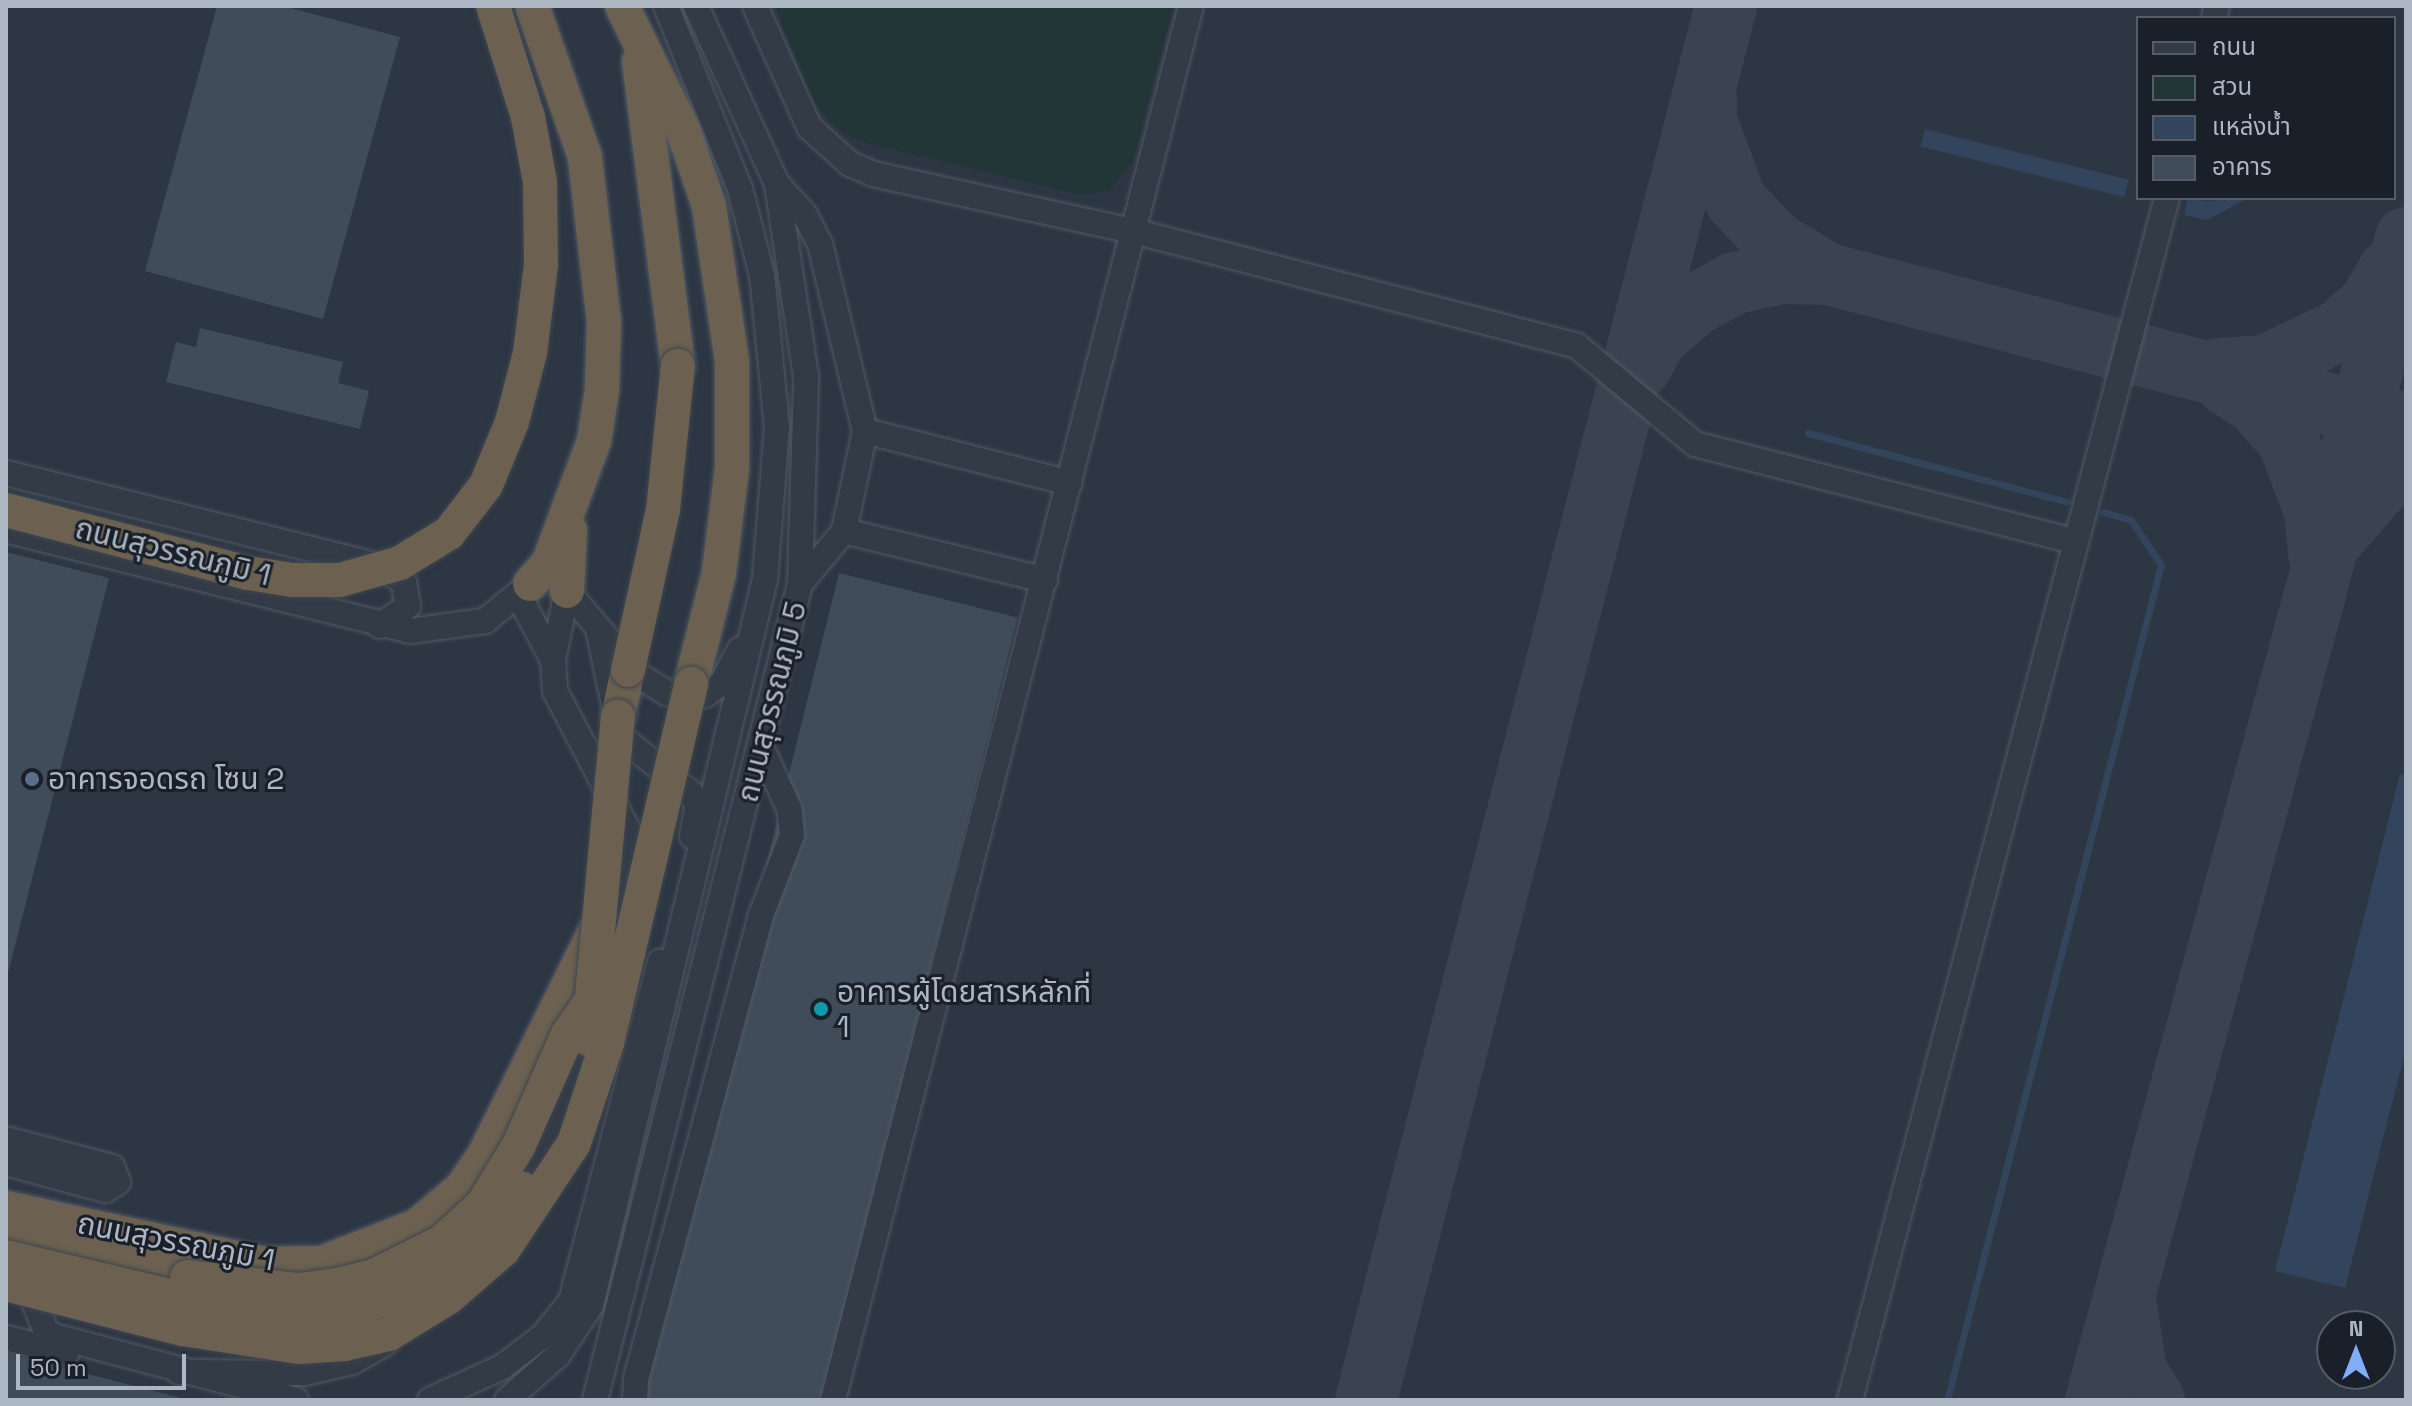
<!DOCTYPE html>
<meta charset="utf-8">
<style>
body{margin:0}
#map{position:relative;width:2412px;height:1406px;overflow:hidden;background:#202935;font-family:"Space Grotesk","Noto Sans Thai",sans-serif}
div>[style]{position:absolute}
.airport>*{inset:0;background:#2d3643}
.green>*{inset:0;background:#223638}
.water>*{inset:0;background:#33445d;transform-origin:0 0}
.stream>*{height:7px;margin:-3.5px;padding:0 3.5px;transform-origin:3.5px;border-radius:3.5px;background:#33445d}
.taxiway>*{height:62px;margin:-31px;padding:0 31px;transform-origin:31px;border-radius:31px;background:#3a4451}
.building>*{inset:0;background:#404c5a;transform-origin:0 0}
.roads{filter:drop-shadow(0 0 2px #505964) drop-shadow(0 0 2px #505964)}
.minor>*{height:24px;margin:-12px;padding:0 12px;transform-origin:12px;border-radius:12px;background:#333b46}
.highway>*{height:34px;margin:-17px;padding:0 17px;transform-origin:17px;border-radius:17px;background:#6c6150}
.bridges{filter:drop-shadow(0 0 2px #3d4650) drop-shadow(0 0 2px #3d4650)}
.highway-bridge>*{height:34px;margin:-17px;padding:0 17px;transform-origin:17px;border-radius:17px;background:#6c6150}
.dots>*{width:22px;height:22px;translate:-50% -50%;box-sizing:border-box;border:4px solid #19202a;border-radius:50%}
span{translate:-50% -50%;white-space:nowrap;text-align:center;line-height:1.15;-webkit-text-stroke:6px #19202a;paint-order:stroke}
.street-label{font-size:30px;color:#adb6c3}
.poi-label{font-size:30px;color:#adb6c3}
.left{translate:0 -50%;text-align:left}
.frame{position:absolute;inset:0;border:8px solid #adb6c3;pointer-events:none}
.legend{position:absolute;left:2136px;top:16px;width:260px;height:184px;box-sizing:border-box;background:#19202a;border:2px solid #545c67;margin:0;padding:10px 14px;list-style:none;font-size:24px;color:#adb6c3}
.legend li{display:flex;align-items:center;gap:16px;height:40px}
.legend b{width:40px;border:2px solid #545c67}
.north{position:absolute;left:2316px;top:1310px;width:80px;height:80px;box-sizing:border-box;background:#19202a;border:2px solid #545c67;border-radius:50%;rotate:0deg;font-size:22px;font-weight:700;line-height:32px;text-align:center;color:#adb6c3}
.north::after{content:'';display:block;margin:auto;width:28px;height:36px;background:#7faef6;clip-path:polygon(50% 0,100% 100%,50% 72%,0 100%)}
.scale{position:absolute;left:16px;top:1354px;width:170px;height:36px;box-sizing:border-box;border:4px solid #adb6c3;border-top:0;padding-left:10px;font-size:24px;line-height:28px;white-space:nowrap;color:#adb6c3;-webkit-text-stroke:6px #19202a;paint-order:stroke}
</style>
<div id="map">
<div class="airport">
<div style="clip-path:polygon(evenodd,6px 6px,2406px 6px,2406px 1400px,6px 1400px,6px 6px,2138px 18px,2394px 18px,2394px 198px,2138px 198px,2138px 18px,6px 6px,2332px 1326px,2380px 1326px,2380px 1374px,2332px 1374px,2332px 1326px)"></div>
</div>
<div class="green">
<div style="clip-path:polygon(776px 6px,1173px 6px,1133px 161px,1109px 191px,1081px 195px,859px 141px,835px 126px,811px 99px)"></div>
</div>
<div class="water">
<div style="left:1925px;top:129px;width:210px;height:18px;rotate:14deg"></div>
<div style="clip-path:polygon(2188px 198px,2206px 201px,2248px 198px,2207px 220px,2184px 215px)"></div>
<div style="clip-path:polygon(2400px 774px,2406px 776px,2406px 1049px,2345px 1288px,2275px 1271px)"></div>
</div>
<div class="stream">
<div style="left:1808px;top:433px;width:268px;rotate:14.9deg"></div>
<div style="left:1947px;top:1400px;width:862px;rotate:-75.63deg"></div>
<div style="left:2161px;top:565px;width:54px;rotate:-123.7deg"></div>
<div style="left:2131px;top:520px;width:29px;rotate:-164deg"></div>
</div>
<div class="taxiway">
<div style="left:1706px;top:98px;width:23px;rotate:90deg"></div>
<div style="left:1706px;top:121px;width:85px;rotate:69.4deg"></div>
<div style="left:1736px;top:201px;width:58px;rotate:46.4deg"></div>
<div style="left:1776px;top:243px;width:61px;rotate:30.8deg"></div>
<div style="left:1640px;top:368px;width:37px;rotate:-61deg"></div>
<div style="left:1658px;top:336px;width:50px;rotate:-40.1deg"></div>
<div style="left:1696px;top:304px;width:44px;rotate:-28.3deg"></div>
<div style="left:1735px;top:283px;width:47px;rotate:-12.3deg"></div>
<div style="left:1781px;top:273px;width:47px;rotate:1.2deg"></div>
<div style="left:1828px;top:274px;width:597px;rotate:14.55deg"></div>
<div style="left:2219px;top:369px;width:46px;rotate:-3.7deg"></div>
<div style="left:2265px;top:366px;width:83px;rotate:-25.6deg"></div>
<div style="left:2340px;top:330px;width:40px;rotate:-42deg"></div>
<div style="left:2370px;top:303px;width:39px;rotate:-60deg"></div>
<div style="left:2225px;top:383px;width:37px;rotate:34deg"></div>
<div style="left:2256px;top:404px;width:48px;rotate:48.4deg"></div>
<div style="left:2288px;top:440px;width:76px;rotate:69.2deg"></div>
<div style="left:2315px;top:511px;width:43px;rotate:84.7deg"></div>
<div style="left:2335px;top:537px;width:84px;rotate:-48.9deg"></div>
<div style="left:2390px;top:474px;width:17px;rotate:-24deg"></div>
<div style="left:2126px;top:1304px;width:69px;rotate:81.6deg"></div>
<div style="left:2136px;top:1372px;width:33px;rotate:57deg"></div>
<div style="left:1366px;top:1400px;width:1440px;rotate:-75.52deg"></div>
<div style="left:2096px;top:1400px;width:851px;rotate:-74.8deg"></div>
<div style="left:2319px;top:579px;width:352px;rotate:-75.7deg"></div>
</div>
<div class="building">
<div style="clip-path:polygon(217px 6px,283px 6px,400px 37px,323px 319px,145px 271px)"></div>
<div style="clip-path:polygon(200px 328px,343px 362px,338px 383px,369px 391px,360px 429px,166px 382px,176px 342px,196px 347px)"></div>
<div style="clip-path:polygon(6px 552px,109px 578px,7px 977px,6px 977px)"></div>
<div style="left:839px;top:573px;width:184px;height:854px;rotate:14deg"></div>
<div style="clip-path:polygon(6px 1353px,185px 1399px,185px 1400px,6px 1400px)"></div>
</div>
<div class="roads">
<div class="minor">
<div style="left:755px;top:6px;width:133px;rotate:65.9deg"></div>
<div style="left:809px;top:127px;width:55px;rotate:42.1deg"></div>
<div style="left:850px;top:164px;width:25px;rotate:23deg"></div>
<div style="left:873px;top:174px;width:266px;rotate:12.4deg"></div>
<div style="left:1133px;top:231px;width:459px;rotate:14.5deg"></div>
<div style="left:1577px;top:346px;width:153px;rotate:39.7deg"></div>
<div style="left:1695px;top:444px;width:393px;rotate:14.4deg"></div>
<div style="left:2076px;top:542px;width:887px;rotate:104.76deg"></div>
<div style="left:2214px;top:18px;width:12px;rotate:-76deg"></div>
<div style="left:777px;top:184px;width:42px;rotate:47.9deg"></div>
<div style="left:805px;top:215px;width:33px;rotate:63deg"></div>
<div style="left:820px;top:244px;width:192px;rotate:76.5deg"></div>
<div style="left:865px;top:431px;width:102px;rotate:101.9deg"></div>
<div style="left:844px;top:531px;width:69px;rotate:129.7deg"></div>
<div style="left:865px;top:431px;width:211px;rotate:14.2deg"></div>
<div style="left:6px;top:473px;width:385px;rotate:14deg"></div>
<div style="left:380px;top:566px;width:29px;rotate:34deg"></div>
<div style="left:404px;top:582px;width:24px;rotate:81deg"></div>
<div style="left:408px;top:606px;width:35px;rotate:145deg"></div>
<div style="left:6px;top:530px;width:416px;rotate:14deg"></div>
<div style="left:410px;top:631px;width:76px;rotate:-7.6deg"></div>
<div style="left:485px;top:621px;width:58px;rotate:-39.4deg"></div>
<div style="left:844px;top:531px;width:207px;rotate:13.7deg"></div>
<div style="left:2076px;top:542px;width:356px;rotate:-75.2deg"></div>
<div style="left:567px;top:591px;width:70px;rotate:101.5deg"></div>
<div style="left:553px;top:660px;width:31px;rotate:86deg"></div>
<div style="left:555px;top:691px;width:157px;rotate:62.3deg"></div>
<div style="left:628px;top:830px;width:37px;rotate:95deg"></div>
<div style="left:625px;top:867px;width:50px;rotate:106.3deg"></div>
<div style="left:567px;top:591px;width:110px;rotate:49.8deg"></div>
<div style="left:638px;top:675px;width:34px;rotate:32deg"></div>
<div style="left:667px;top:693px;width:38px;rotate:3deg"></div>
<div style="left:705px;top:695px;width:21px;rotate:-35deg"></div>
<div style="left:722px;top:683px;width:38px;rotate:-62deg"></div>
<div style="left:520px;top:598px;width:70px;rotate:62deg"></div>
<div style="left:599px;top:633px;width:106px;rotate:78.1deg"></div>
<div style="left:621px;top:737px;width:90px;rotate:38.7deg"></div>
<div style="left:691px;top:793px;width:14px;rotate:60deg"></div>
<div style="left:698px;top:805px;width:32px;rotate:101deg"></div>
<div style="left:6px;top:1139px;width:110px;rotate:14.8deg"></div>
<div style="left:112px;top:1167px;width:16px;rotate:68deg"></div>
<div style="left:118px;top:1182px;width:15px;rotate:148deg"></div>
<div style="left:105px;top:1190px;width:103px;rotate:-164.7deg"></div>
<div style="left:534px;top:1188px;width:138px;rotate:-74.1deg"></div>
<div style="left:25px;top:1281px;width:56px;rotate:67.1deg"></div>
<div style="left:47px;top:1333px;width:8px;rotate:23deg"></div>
<div style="left:54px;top:1336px;width:250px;rotate:14.8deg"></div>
<div style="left:6px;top:1338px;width:62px;rotate:14deg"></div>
<div style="left:179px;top:1372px;width:125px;rotate:0.5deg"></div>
<div style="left:304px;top:1373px;width:49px;rotate:-12.9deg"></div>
<div style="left:352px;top:1362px;width:39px;rotate:-29deg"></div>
<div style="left:430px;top:1400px;width:79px;rotate:-24.6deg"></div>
<div style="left:502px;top:1367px;width:51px;rotate:-37.1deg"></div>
<div style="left:543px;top:1336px;width:45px;rotate:-51.3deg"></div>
<div style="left:571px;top:1301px;width:351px;rotate:-75.3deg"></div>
<div style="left:507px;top:1400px;width:68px;rotate:-41.4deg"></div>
<div style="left:558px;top:1355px;width:60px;rotate:-56.6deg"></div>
<div style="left:591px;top:1305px;width:747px;rotate:-76.52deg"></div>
<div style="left:765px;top:579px;width:152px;rotate:-85.5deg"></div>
<div style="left:777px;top:427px;width:153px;rotate:-95.6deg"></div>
<div style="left:762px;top:275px;width:89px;rotate:-104.3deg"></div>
<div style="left:740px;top:189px;width:197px;rotate:-112deg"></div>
<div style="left:595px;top:1400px;width:841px;rotate:-75.9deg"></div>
<div style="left:800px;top:584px;width:208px;rotate:-88.3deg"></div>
<div style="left:806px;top:376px;width:194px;rotate:-98.6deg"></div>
<div style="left:777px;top:184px;width:196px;rotate:-114.5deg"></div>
<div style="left:635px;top:1400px;width:21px;rotate:-87deg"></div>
<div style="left:636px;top:1379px;width:477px;rotate:-74.9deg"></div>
<div style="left:760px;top:918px;width:89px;rotate:-68.9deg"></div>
<div style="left:792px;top:835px;width:27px;rotate:-96deg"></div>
<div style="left:789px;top:808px;width:67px;rotate:-114.7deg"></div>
<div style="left:833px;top:1400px;width:1439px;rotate:-75.6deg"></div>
</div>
<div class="highway">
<div style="left:622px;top:6px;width:138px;rotate:63.8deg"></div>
<div style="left:683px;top:130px;width:80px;rotate:71.1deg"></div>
<div style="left:709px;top:206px;width:158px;rotate:81.6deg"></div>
<div style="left:732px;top:362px;width:106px;rotate:90deg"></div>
<div style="left:732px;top:468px;width:106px;rotate:97.1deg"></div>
<div style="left:719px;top:573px;width:114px;rotate:104.2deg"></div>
<div style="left:639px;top:61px;width:307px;rotate:82.7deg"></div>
<div style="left:530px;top:584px;width:29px;rotate:-49deg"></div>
<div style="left:549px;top:562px;width:129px;rotate:-69.6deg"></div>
<div style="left:594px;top:441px;width:52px;rotate:-81.1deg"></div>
<div style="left:602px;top:390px;width:68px;rotate:-88.3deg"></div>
<div style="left:604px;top:322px;width:166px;rotate:-96.6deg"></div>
<div style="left:585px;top:157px;width:160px;rotate:-109.3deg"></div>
<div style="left:567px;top:591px;width:61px;rotate:-87.2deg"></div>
<div style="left:618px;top:716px;width:47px;rotate:-77.7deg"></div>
<div style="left:6px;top:1208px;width:264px;rotate:12.2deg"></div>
<div style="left:264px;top:1264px;width:58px;rotate:-1deg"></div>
<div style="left:322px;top:1263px;width:102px;rotate:-21.3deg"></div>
<div style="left:417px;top:1226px;width:57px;rotate:-40.1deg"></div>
<div style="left:461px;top:1189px;width:42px;rotate:-55.6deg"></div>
<div style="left:485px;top:1154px;width:251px;rotate:-63.7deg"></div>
<div style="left:6px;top:1232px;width:187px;rotate:14deg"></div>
</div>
</div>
<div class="bridges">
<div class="highway-bridge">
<div style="left:6px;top:510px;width:250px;rotate:14.6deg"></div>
<div style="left:248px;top:573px;width:45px;rotate:9deg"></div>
<div style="left:292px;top:580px;width:48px"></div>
<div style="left:340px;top:580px;width:62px;rotate:-15.8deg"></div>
<div style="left:400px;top:563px;width:57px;rotate:-31.5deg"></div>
<div style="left:449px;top:533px;width:61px;rotate:-52.4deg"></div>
<div style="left:486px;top:485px;width:68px;rotate:-67.6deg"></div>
<div style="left:512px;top:422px;width:71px;rotate:-75.4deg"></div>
<div style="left:530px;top:353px;width:89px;rotate:-82.9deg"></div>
<div style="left:541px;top:265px;width:83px;rotate:-90.7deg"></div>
<div style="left:540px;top:182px;width:66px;rotate:-100.5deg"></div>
<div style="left:528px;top:117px;width:116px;rotate:-107.5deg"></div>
<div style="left:628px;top:670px;width:164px;rotate:-77.7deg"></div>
<div style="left:663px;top:510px;width:145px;rotate:-84.1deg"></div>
<div style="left:588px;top:1039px;width:324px;rotate:-84.7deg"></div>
<div style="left:6px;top:1257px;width:268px;rotate:13.4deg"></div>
<div style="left:267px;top:1319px;width:56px"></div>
<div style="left:323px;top:1319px;width:61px;rotate:-18.1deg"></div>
<div style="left:381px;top:1300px;width:75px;rotate:-26.2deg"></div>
<div style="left:448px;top:1267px;width:108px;rotate:-46.5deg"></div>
<div style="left:187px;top:1277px;width:112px;rotate:6.7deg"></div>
<div style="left:298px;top:1290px;width:35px;rotate:-7deg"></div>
<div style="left:333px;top:1286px;width:42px;rotate:-13.7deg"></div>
<div style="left:374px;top:1276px;width:76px;rotate:-26.6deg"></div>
<div style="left:442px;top:1242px;width:56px;rotate:-42.8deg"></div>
<div style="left:483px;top:1204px;width:69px;rotate:-58.6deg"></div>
<div style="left:519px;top:1145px;width:121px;rotate:-66.2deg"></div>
<div style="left:568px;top:1034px;width:35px;rotate:-55deg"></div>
<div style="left:6px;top:1284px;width:183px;rotate:14.3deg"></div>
<div style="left:183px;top:1329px;width:117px;rotate:8.8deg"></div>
<div style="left:299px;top:1347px;width:46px;rotate:-3.7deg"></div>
<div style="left:345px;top:1344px;width:45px;rotate:-12.8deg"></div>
<div style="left:389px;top:1334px;width:70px;rotate:-31.7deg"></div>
<div style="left:449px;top:1297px;width:72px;rotate:-41deg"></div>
<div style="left:503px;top:1250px;width:128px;rotate:-56.4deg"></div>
<div style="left:574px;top:1143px;width:105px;rotate:-71.7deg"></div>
<div style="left:607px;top:1043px;width:369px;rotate:-76.8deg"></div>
</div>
</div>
<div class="dots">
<div style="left:32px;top:779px;background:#5c6f8a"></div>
<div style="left:821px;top:1009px;background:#0f9aa8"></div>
</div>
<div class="street-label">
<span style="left:173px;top:552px;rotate:14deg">ถนนสุวรรณภูมิ 1</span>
<span style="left:772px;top:702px;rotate:-76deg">ถนนสุวรรณภูมิ 5</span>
<span style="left:176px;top:1242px;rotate:11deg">ถนนสุวรรณภูมิ 1</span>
</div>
<div class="poi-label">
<span class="left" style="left:48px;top:779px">อาคารจอดรถ โซน 2</span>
<span class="left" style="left:837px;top:1009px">อาคารผู้โดยสารหลักที่<br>1</span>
</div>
<div class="frame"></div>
<ul class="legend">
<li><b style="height:10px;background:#333b46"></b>ถนน</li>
<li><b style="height:22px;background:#223638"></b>สวน</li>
<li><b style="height:22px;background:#33445d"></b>แหล่งน้ำ</li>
<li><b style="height:22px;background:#404c5a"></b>อาคาร</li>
</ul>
<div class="north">N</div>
<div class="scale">50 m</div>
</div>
